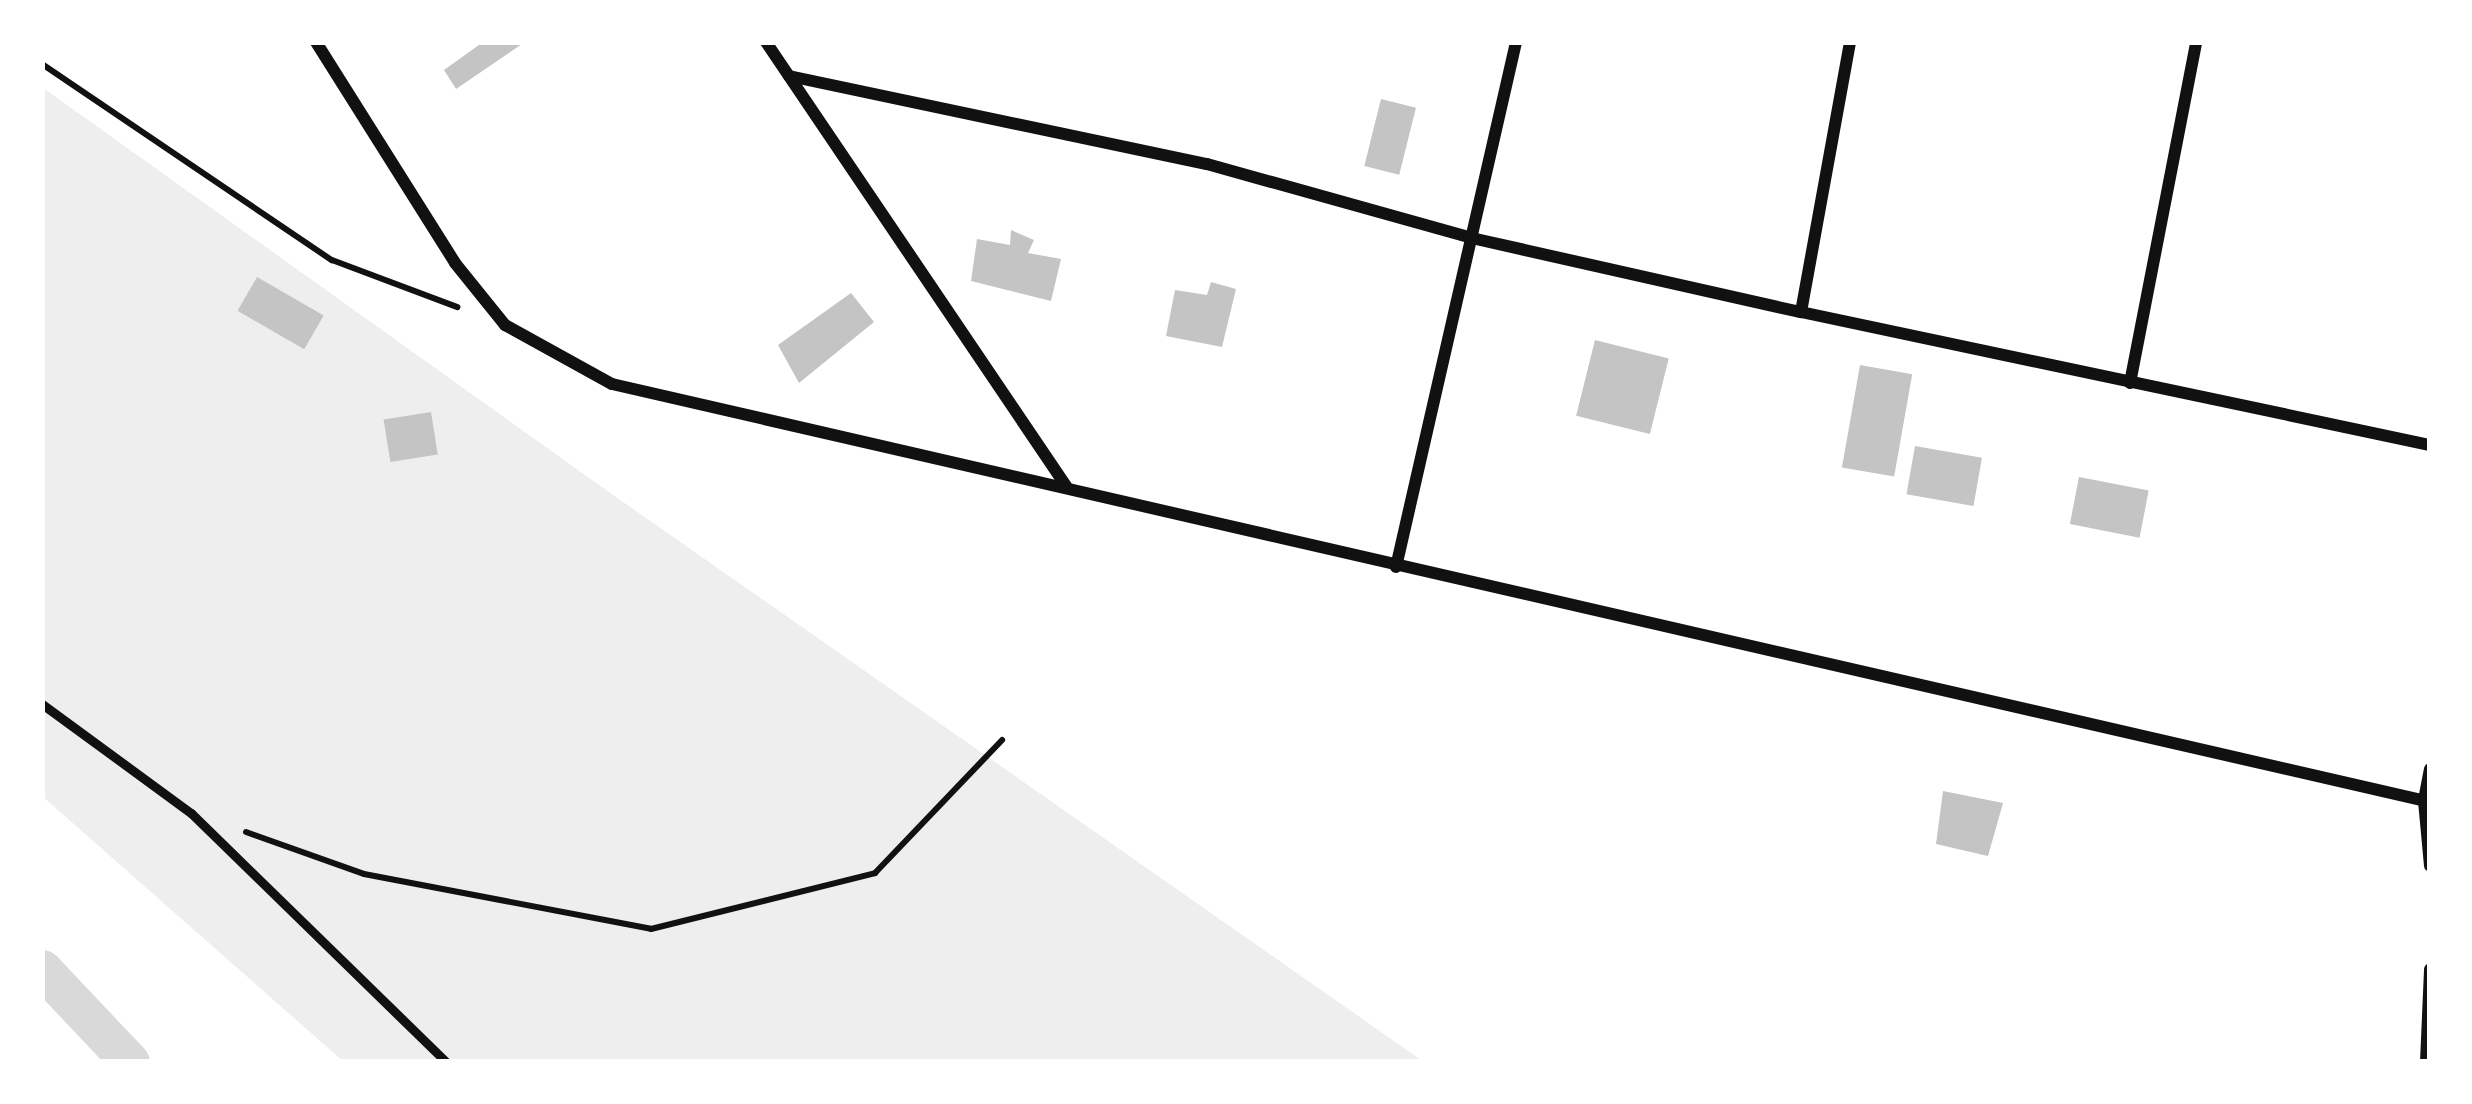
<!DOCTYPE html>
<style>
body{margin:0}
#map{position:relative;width:2472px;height:1104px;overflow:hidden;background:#fff;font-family:Roboto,sans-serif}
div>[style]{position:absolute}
.green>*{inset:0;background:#eee}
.canal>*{height:39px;margin:-19.5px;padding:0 19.5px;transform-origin:19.5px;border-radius:19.5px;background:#d9d9d9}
.building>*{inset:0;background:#c4c4c4;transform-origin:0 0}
.path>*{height:6px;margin:-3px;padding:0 3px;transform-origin:3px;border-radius:3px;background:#111}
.service>*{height:9px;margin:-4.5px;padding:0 4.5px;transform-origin:4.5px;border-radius:4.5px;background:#111}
.minor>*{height:12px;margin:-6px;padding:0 6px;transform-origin:6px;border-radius:6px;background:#111}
span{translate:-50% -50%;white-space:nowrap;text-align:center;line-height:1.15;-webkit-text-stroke:10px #fff;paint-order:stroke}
.frame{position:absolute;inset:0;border:45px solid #fff;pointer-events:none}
</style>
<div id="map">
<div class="green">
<div style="clip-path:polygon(42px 87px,606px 490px,1424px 1062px,344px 1062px,42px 796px)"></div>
</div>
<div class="canal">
<div style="left:42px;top:969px;width:128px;rotate:46.6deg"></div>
</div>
<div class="building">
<div style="clip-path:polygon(483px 42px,525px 42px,456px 89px,444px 70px)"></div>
<div style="left:1381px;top:99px;width:36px;height:69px;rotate:14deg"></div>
<div style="clip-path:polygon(1011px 230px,1034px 240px,1028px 253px,1061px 259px,1051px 301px,971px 281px,977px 239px,1010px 245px)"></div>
<div style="left:257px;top:277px;width:77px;height:39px;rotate:30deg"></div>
<div style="clip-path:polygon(1211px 282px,1236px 289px,1222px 347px,1166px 336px,1175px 290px,1207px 295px)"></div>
<div style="clip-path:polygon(851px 293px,874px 322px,799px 383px,778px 345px)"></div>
<div style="left:1595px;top:340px;width:76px;height:78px;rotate:14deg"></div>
<div style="left:1860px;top:365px;width:53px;height:104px;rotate:10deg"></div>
<div style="left:431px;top:412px;width:43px;height:48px;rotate:81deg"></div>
<div style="left:1915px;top:446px;width:68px;height:49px;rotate:10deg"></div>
<div style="left:2079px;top:477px;width:71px;height:48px;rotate:11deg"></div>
<div style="clip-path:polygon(1943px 791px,2003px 803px,1988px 856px,1936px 844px)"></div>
</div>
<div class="path">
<div style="left:42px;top:64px;width:350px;rotate:34.1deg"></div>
<div style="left:332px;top:260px;width:134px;rotate:20.6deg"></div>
<div style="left:246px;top:832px;width:125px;rotate:19.6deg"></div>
<div style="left:364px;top:874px;width:292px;rotate:10.8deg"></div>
<div style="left:651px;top:929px;width:231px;rotate:-14deg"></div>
<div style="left:875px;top:873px;width:184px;rotate:-46.3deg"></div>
</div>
<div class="service">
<div style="left:42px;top:704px;width:185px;rotate:36.2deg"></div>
<div style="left:191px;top:813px;width:356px;rotate:44.3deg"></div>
</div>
<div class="minor">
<div style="left:316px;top:42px;width:261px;rotate:57.8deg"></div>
<div style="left:455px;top:263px;width:80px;rotate:51.1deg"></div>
<div style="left:505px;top:325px;width:122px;rotate:28.9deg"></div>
<div style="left:612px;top:384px;width:1865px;rotate:12.95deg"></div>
<div style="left:766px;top:42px;width:536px;rotate:55.95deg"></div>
<div style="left:789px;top:76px;width:427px;rotate:11.9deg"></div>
<div style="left:1207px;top:164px;width:279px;rotate:15.6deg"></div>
<div style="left:1476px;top:239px;width:333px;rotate:12.7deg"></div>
<div style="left:1801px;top:312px;width:643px;rotate:11.94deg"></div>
<div style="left:1801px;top:312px;width:274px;rotate:-79.7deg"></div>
<div style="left:2130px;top:383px;width:347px;rotate:-79deg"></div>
<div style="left:1396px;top:567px;width:539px;rotate:-77.12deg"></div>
<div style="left:2430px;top:769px;width:33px;rotate:101deg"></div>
<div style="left:2424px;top:801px;width:65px;rotate:84.7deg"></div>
<div style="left:2426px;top:1062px;width:93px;rotate:-87.5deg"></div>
</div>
<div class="frame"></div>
</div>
